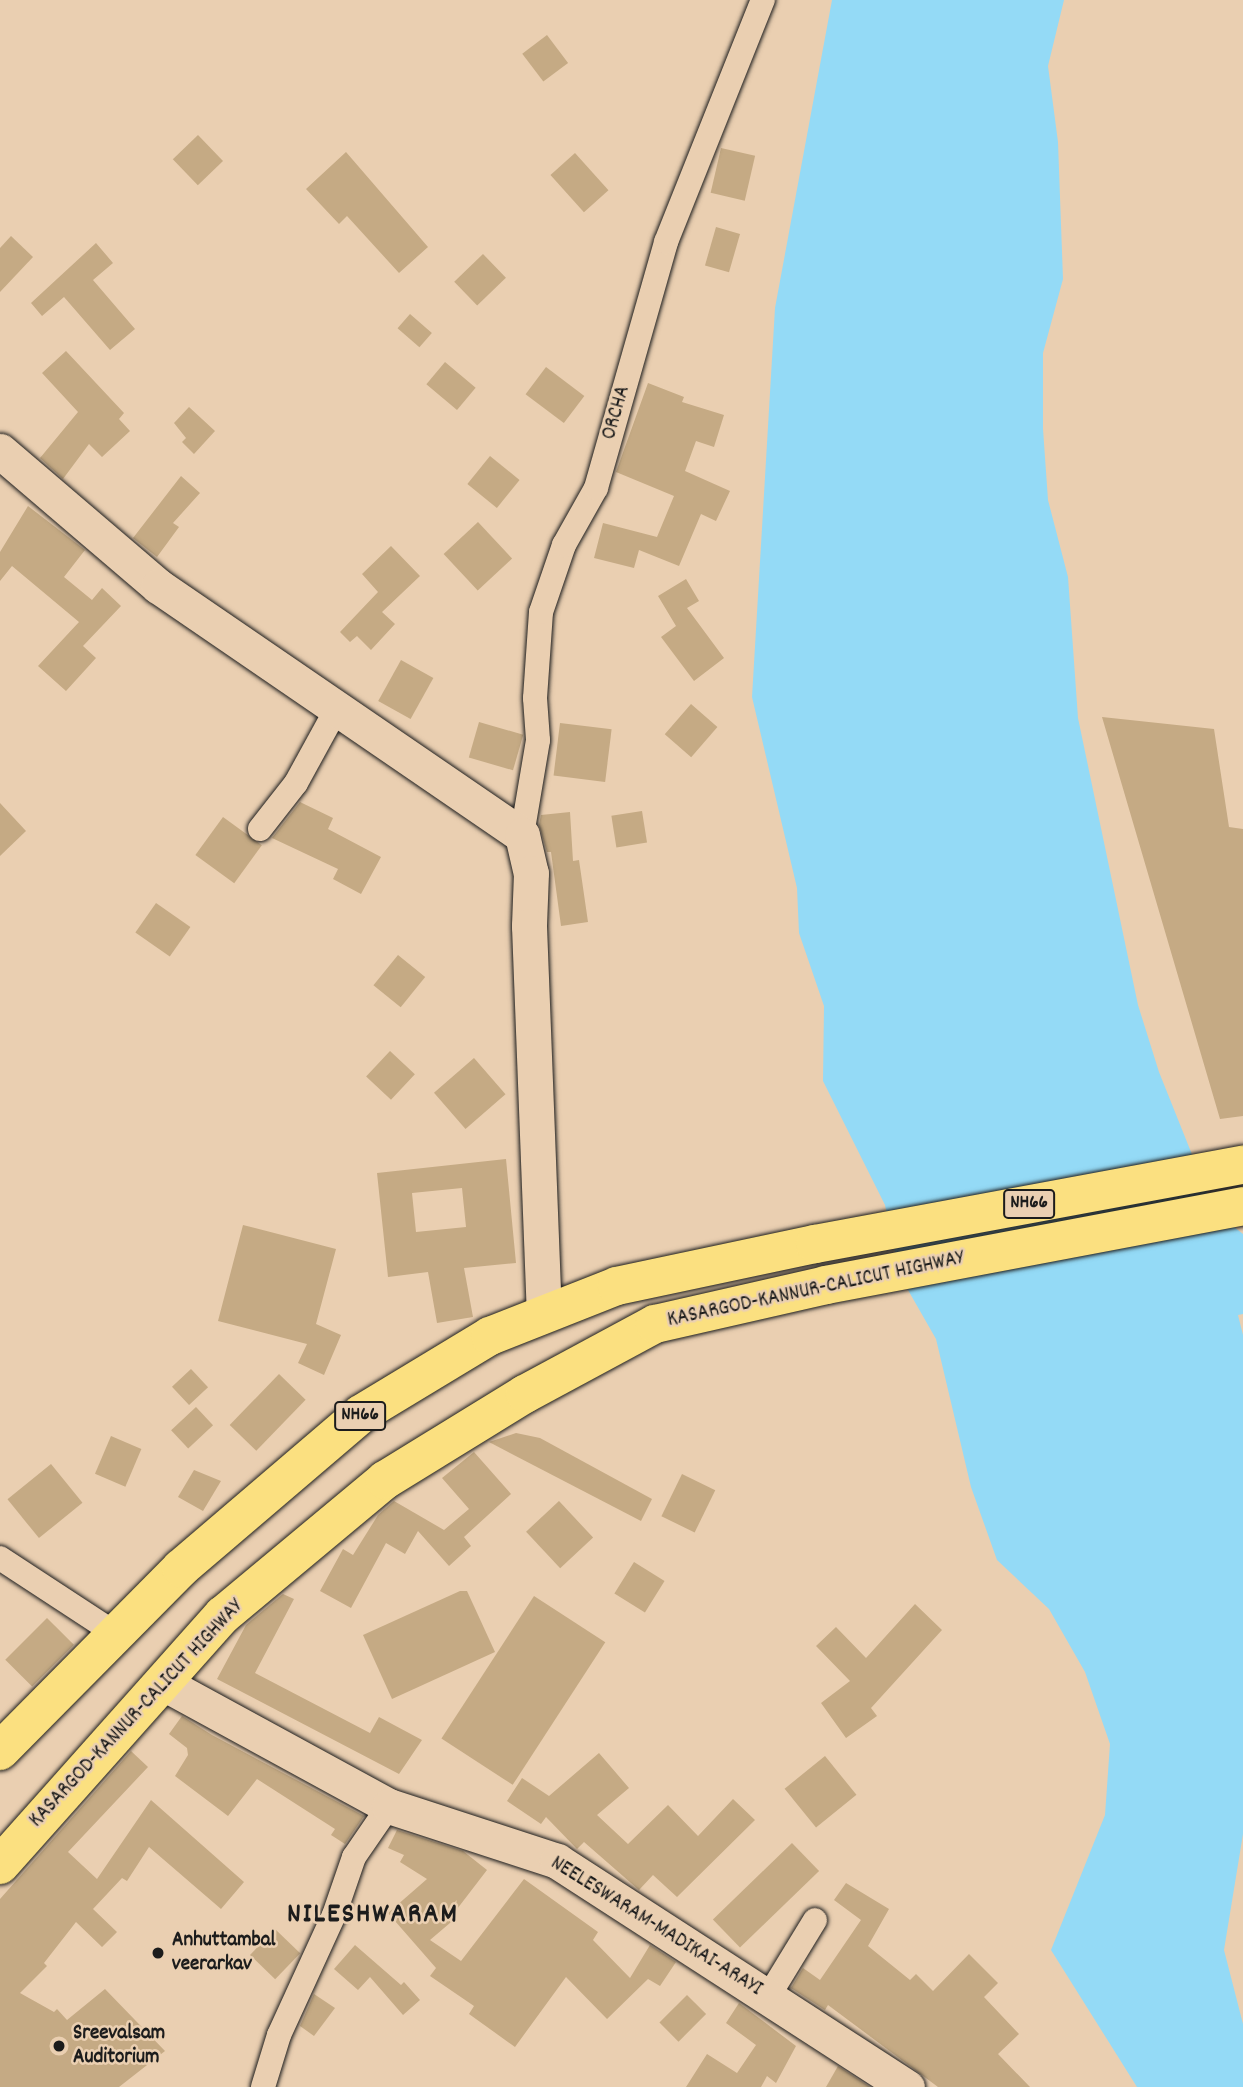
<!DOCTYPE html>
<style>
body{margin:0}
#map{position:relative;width:1243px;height:2087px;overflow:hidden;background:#eacfb1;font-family:Dekko,sans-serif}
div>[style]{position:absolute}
.water>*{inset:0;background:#94daf6}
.building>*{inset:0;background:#c5aa84;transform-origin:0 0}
.roads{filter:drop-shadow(0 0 2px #1c1c1c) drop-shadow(0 0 2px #1c1c1c)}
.minor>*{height:24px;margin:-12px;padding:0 12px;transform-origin:12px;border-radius:12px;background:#eacfb1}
.secondary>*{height:35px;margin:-17.5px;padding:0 17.5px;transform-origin:17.5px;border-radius:17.5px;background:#eacfb1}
.trunk>*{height:38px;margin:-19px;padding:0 19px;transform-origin:19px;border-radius:19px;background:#fbe080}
.dots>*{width:19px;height:19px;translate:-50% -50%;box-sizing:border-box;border:4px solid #eacfb1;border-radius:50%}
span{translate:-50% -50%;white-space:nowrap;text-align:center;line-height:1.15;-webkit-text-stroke:5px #eacfb1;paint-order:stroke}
.shield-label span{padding:2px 5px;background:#eacfb1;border:2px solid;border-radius:5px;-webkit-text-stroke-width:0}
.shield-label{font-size:19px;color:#1c1c1c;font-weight:700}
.street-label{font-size:21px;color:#1c1c1c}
.poi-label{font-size:21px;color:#1c1c1c;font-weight:700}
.left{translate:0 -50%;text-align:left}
.district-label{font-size:28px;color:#1c1c1c;font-weight:700;letter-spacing:2px}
</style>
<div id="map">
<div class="water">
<div style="clip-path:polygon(832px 0,1064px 0,1048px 66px,1058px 142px,1063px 279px,1043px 353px,1043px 429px,1048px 500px,1068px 577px,1078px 718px,1138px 1005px,1159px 1072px,1215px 1212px,1243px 1234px,1243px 1314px,1238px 1315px,1243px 1335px,1243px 1834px,1224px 1950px,1243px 2024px,1243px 2087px,1137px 2087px,1051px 1950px,1105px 1815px,1110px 1744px,1085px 1672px,1049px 1609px,997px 1560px,971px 1487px,936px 1339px,900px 1276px,885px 1205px,823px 1081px,824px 1006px,799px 933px,797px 888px,752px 697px,775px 308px)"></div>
</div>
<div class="building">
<div style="left:547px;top:35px;width:35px;height:31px;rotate:53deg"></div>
<div style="left:198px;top:135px;width:36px;height:35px;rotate:46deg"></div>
<div style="left:721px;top:148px;width:35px;height:46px;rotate:13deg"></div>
<div style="clip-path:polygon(346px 152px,428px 247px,399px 273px,347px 216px,339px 224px,306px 189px)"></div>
<div style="left:575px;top:153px;width:50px;height:33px;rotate:48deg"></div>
<div style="left:716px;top:227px;width:25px;height:40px;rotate:16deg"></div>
<div style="clip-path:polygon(11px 236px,33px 257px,0 292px,0 248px)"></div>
<div style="clip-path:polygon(96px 243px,113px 263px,93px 280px,135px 329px,110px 350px,64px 297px,42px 316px,31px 303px)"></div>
<div style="left:483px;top:254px;width:33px;height:40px;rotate:46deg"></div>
<div style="left:410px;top:314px;width:29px;height:19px;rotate:41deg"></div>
<div style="clip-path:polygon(66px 351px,124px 413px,119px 419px,130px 431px,102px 457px,89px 444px,63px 479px,40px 458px,78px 412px,42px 373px)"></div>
<div style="left:445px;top:362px;width:40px;height:29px;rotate:40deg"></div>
<div style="left:546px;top:367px;width:48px;height:34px;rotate:37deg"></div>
<div style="clip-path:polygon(648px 383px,684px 397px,682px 402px,724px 415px,714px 447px,696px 441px,685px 471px,730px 491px,716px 521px,701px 514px,679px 566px,639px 550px,634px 568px,594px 558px,603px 523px,657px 537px,674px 496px,616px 472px)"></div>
<div style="clip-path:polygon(189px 407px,215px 431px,194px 454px,182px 442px,186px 438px,174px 423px)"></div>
<div style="left:490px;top:456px;width:38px;height:36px;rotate:39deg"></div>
<div style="clip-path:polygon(181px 476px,200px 493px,173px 523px,179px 527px,157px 557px,133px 538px)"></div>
<div style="clip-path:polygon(28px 506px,85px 550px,64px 577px,92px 600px,102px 588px,121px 606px,83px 646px,96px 658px,66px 691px,38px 666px,79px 622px,12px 566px,0 581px,0 552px)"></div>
<div style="left:478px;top:522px;width:50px;height:47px;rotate:47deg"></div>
<div style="clip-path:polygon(391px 546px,420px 576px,382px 612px,395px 624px,371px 650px,357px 636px,350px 642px,340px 632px,378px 592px,362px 574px)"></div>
<div style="clip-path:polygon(686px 579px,699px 601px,687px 608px,724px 658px,694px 681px,661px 637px,676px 626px,658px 596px)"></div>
<div style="left:401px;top:660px;width:37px;height:47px;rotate:29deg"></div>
<div style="left:691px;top:704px;width:35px;height:40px;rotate:41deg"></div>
<div style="clip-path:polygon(1102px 717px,1214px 729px,1229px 827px,1243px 829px,1243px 1116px,1220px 1119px)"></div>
<div style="left:479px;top:722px;width:46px;height:37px;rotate:16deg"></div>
<div style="left:560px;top:723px;width:52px;height:53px;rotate:7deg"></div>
<div style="clip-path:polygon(300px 802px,333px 818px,328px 829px,381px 857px,361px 894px,333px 879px,338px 869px,272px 838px)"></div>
<div style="clip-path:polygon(0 803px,26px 831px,0 856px)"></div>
<div style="left:642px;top:811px;width:32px;height:31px;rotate:81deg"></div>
<div style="clip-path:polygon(570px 812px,573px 861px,579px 860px,588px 922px,561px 926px,551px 852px,547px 852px,539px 825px,541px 815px)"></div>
<div style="left:223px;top:817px;width:48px;height:47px;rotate:36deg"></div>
<div style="left:156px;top:903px;width:42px;height:36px;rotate:35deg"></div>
<div style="left:398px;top:955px;width:35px;height:39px;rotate:39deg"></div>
<div style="left:390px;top:1051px;width:34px;height:35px;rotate:43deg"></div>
<div style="left:474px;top:1058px;width:48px;height:53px;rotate:49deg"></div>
<div style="clip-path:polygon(evenodd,506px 1159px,516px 1263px,464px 1268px,473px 1317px,437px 1323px,428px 1272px,388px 1277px,377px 1173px,506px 1159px,462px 1188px,466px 1227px,416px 1232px,412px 1193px,462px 1188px)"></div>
<div style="clip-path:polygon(243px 1225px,336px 1249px,316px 1324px,341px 1335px,324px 1375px,298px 1363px,307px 1344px,218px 1321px)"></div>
<div style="left:191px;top:1369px;width:25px;height:26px;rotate:47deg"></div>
<div style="left:279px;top:1374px;width:37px;height:71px;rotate:44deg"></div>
<div style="left:196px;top:1407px;width:25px;height:34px;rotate:47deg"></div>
<div style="clip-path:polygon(516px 1433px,540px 1438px,652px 1499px,641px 1521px,489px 1442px)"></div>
<div style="left:111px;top:1436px;width:33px;height:41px;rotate:23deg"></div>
<div style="clip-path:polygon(474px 1452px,511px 1494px,464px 1537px,471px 1546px,449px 1566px,418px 1531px,405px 1554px,386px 1543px,351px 1608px,320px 1591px,343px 1549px,353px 1555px,378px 1515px,394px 1501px,444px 1530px,469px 1509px,442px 1478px)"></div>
<div style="left:51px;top:1464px;width:50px;height:56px;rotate:51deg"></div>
<div style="clip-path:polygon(194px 1470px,221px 1481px,203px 1511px,178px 1497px)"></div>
<div style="left:682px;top:1474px;width:37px;height:47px;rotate:26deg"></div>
<div style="left:559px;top:1501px;width:50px;height:45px;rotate:47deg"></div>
<div style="left:634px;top:1562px;width:36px;height:37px;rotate:32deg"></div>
<div style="clip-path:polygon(460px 1591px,467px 1591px,495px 1652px,392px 1699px,363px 1635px)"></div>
<div style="clip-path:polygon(283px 1594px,294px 1599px,255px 1673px,370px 1733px,379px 1717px,422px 1740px,399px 1774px,217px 1679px,246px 1625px)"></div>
<div style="left:534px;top:1596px;width:85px;height:170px;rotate:33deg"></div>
<div style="clip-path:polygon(915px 1604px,942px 1630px,871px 1708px,877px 1716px,846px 1738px,821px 1703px,850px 1681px,816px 1646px,836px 1627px,866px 1658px)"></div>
<div style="left:47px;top:1618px;width:38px;height:59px;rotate:45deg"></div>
<div style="clip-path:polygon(182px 1716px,212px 1735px,364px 1816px,345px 1844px,331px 1835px,335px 1829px,257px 1779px,228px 1816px,175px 1776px,188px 1755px,187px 1748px,169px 1734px)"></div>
<div style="clip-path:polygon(131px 1751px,148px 1767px,68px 1852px,97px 1879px,151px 1800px,244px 1882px,221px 1909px,149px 1847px,127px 1881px,122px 1878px,93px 1909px,117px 1932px,102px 1947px,76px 1922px,44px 1963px,47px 1966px,20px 1993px,54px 2012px,57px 2009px,67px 2020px,105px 1989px,165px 2051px,119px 2087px,0 2087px,0 1899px)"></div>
<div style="clip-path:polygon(599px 1753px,629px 1788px,597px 1815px,628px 1844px,668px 1805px,698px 1836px,733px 1799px,755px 1820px,677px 1897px,653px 1875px,639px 1890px,584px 1842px,577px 1849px,546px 1817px,541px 1824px,507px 1801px,522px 1778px,549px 1796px)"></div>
<div style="left:825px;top:1756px;width:50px;height:52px;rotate:51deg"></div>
<div style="clip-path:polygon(397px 1830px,463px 1851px,487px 1870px,454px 1913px,457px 1917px,430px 1940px,461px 1961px,524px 1879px,598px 1932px,593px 1940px,630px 1978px,650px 1945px,676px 1962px,660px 1986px,648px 1979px,607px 2019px,566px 1977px,515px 2047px,469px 2014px,474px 2006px,430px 1976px,436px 1968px,388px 1913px,427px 1879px,400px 1862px,404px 1855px,388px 1848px)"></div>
<div style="left:792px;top:1843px;width:39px;height:110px;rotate:46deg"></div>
<div style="clip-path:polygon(846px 1883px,889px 1909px,868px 1946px,910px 1980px,916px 1974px,933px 1991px,969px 1954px,998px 1983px,984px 1997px,1019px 2034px,998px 2054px,1030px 2087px,938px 2087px,828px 2005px,825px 2010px,791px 1988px,803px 1968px,820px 1980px,861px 1920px,834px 1900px)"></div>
<div style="left:275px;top:1929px;width:35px;height:36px;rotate:44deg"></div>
<div style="clip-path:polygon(355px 1945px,401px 1985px,404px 1982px,420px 2000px,403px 2015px,370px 1977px,358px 1990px,334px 1969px)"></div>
<div style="clip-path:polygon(314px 1994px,335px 2008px,314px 2036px,300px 2026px)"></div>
<div style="left:687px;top:1995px;width:27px;height:39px;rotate:45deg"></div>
<div style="clip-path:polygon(739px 2003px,796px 2046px,776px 2083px,767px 2076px,761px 2087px,686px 2087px,707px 2054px,737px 2073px,756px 2045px,726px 2023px)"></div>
<div style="clip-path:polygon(838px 2066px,870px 2087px,826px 2087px)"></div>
</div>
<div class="roads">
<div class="minor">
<div style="left:260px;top:829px;width:58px;rotate:-52deg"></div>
<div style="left:296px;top:783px;width:85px;rotate:-61.3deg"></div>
<div style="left:522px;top:835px;width:96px;rotate:-80.4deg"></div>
<div style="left:538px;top:740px;width:42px;rotate:-94.1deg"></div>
<div style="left:535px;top:698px;width:86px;rotate:-86deg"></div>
<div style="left:541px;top:612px;width:71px;rotate:-71.1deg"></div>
<div style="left:564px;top:545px;width:65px;rotate:-60.7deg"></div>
<div style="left:596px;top:488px;width:256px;rotate:-74.1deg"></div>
<div style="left:666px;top:242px;width:261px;rotate:-68.2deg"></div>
<div style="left:0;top:1558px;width:139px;rotate:33.2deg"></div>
<div style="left:768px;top:1997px;width:90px;rotate:-58.6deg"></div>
<div style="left:263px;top:2087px;width:54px;rotate:-72.9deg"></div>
<div style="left:279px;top:2035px;width:132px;rotate:-65.4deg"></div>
<div style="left:334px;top:1915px;width:61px;rotate:-71deg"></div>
<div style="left:354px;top:1857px;width:62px;rotate:-55.5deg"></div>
</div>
<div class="secondary">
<div style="left:0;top:451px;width:208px;rotate:40.5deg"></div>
<div style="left:158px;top:586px;width:441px;rotate:34.4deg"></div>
<div style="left:522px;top:835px;width:39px;rotate:77deg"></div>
<div style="left:531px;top:873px;width:53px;rotate:92.2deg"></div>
<div style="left:529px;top:926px;width:389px;rotate:87.8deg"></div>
<div style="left:165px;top:1684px;width:255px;rotate:28.6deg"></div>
<div style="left:389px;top:1806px;width:177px;rotate:18.1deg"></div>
<div style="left:557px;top:1861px;width:417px;rotate:32.9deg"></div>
</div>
<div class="trunk">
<div style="left:0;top:1751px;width:257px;rotate:-45.3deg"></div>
<div style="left:181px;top:1568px;width:237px;rotate:-40.5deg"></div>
<div style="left:361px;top:1414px;width:151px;rotate:-31.2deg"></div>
<div style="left:490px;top:1336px;width:136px;rotate:-21.5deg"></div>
<div style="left:617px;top:1286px;width:202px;rotate:-12deg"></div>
<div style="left:815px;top:1244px;width:435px;rotate:-10.5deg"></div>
<div style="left:0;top:1865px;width:335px;rotate:-48.3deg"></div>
<div style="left:223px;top:1615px;width:211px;rotate:-39.8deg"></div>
<div style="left:385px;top:1480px;width:164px;rotate:-31.6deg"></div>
<div style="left:525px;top:1394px;width:148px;rotate:-28.3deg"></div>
<div style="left:655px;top:1324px;width:175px;rotate:-12.8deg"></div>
<div style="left:826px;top:1285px;width:424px;rotate:-10.7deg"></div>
</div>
</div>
<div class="dots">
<div style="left:158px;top:1953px;background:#1c1c1c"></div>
<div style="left:59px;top:2046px;background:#1c1c1c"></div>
</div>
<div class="shield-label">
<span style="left:1029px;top:1204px">NH66</span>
<span style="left:360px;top:1416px">NH66</span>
</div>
<div class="street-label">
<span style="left:617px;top:413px;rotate:-74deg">ORCHA</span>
<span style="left:816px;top:1290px;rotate:-12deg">KASARGOD-KANNUR-CALICUT HIGHWAY</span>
<span style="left:137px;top:1714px;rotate:-47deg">KASARGOD-KANNUR-CALICUT HIGHWAY</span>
<span style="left:656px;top:1927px;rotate:32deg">NEELESWARAM-MADIKAI-ARAYI</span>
</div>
<div class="poi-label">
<span class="left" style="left:172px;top:1953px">Anhuttambal<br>veerarkav</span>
<span class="left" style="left:73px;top:2046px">Sreevalsam<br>Auditorium</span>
</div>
<div class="district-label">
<span style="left:373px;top:1916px">NILESHWARAM</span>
</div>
</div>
